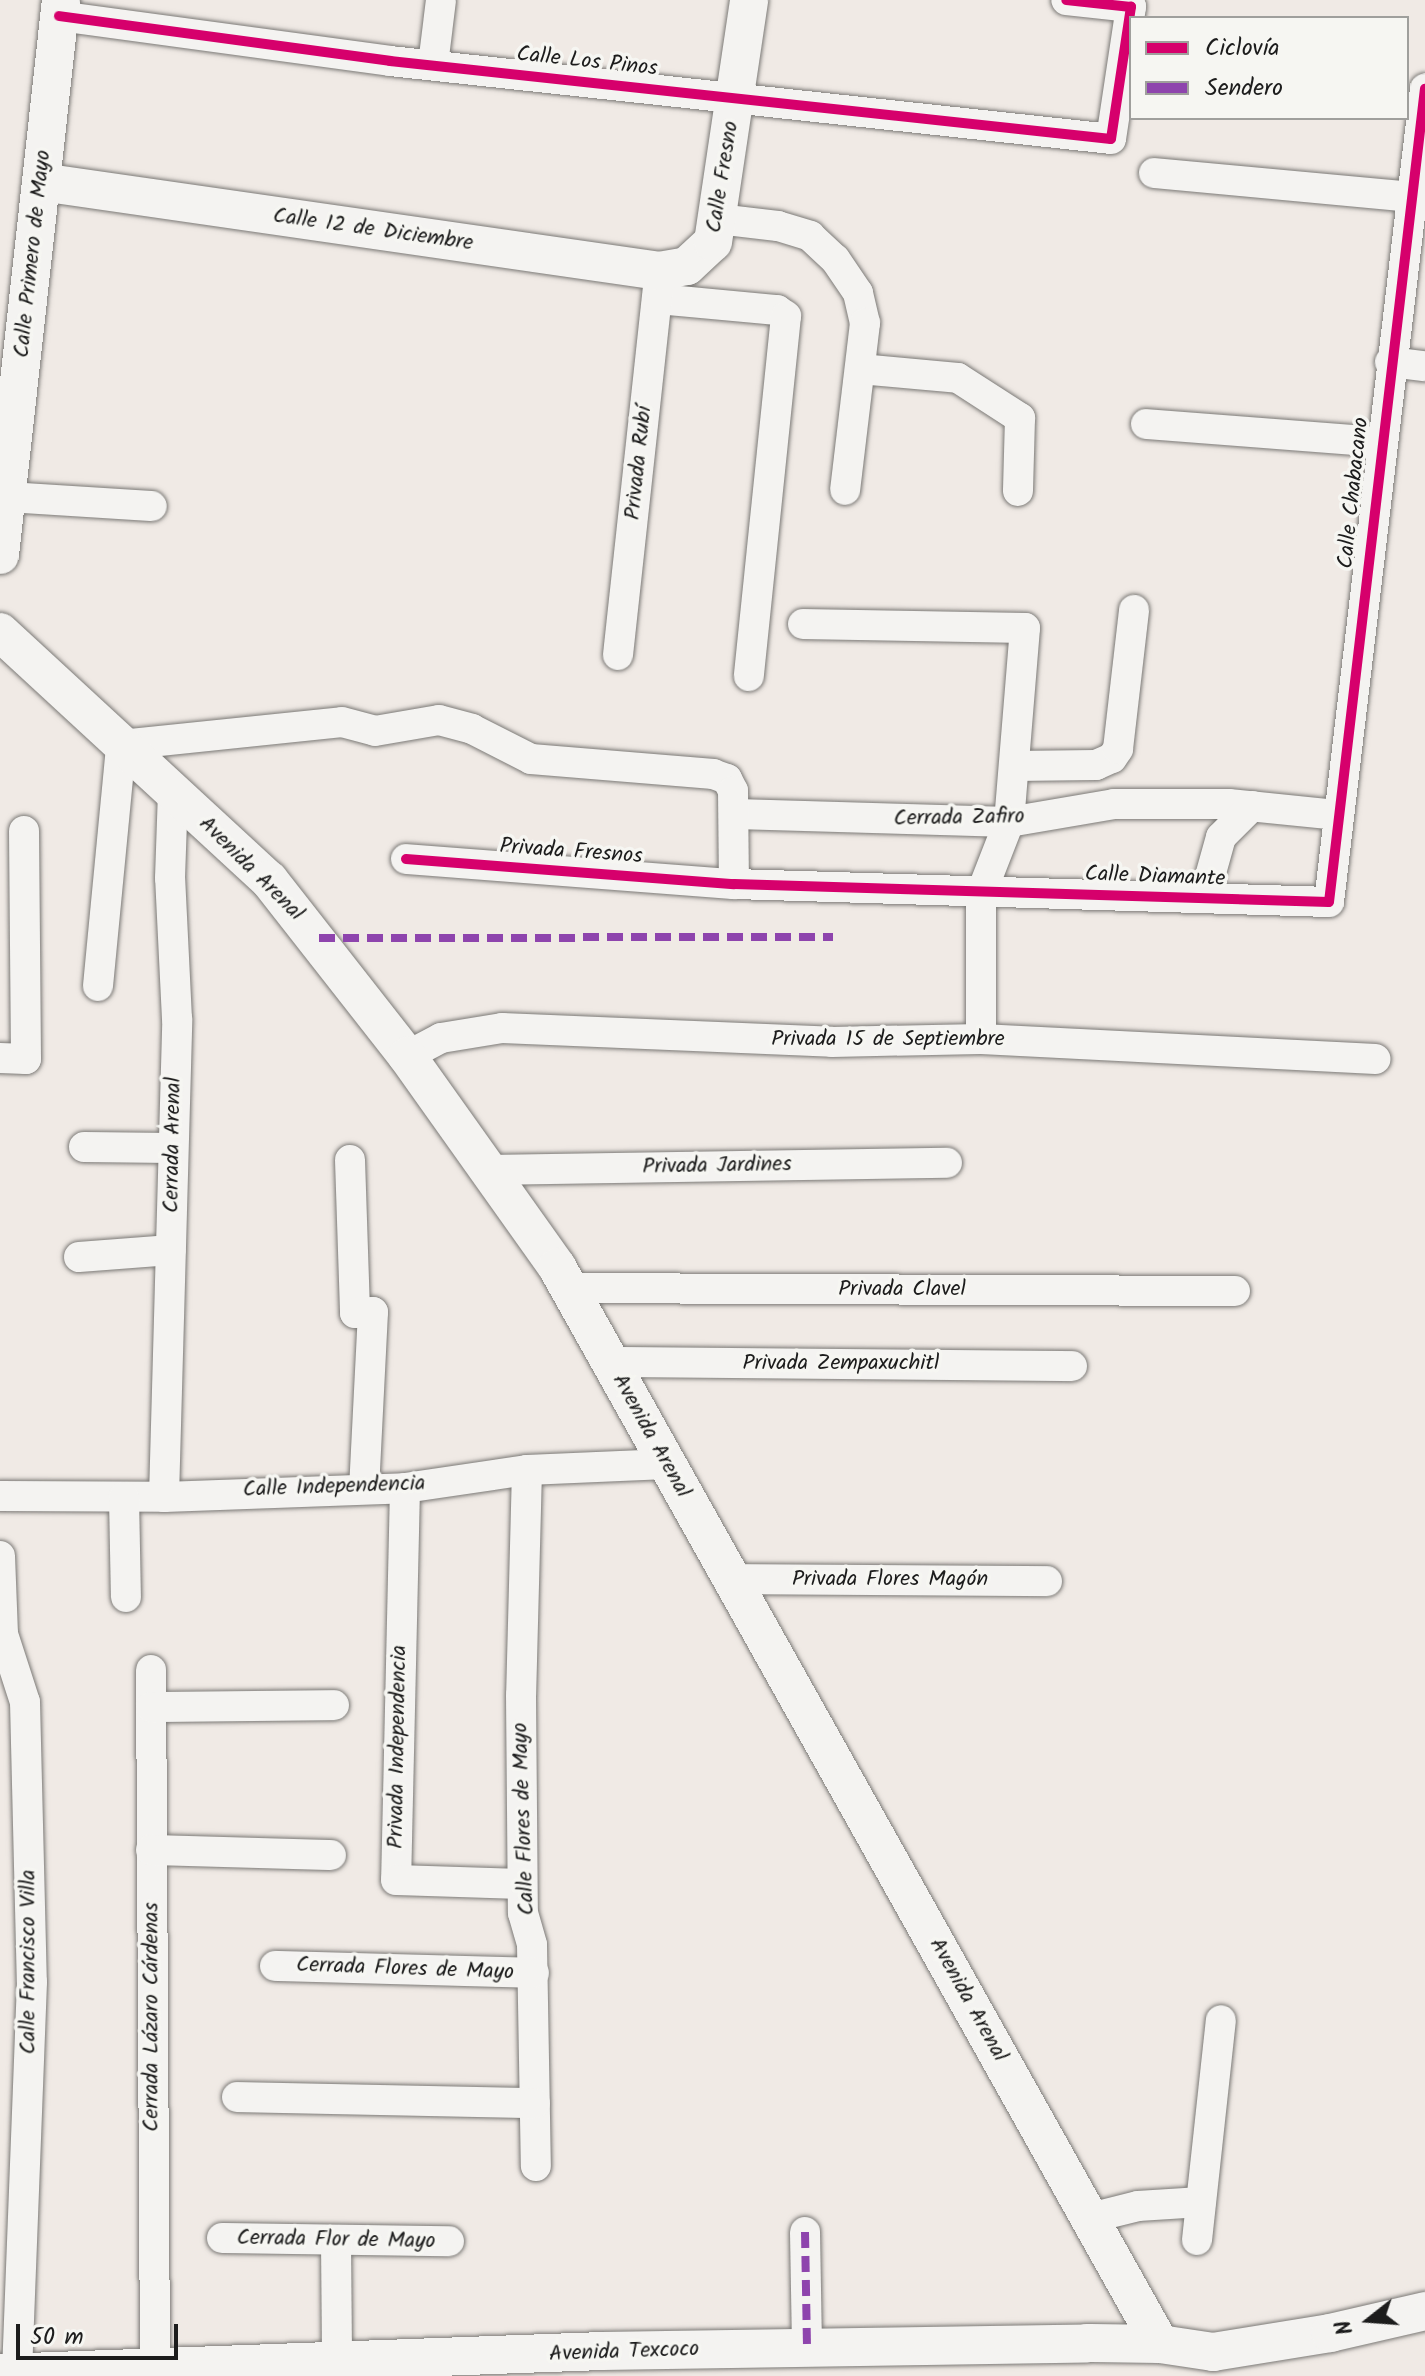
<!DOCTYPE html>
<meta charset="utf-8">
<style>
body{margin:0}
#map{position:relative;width:1425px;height:2376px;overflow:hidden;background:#f0eae5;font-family:Kalam,sans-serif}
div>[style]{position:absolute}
.roads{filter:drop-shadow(0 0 2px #7b7976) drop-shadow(0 0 2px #7b7976)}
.minor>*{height:30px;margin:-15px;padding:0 15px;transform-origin:15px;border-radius:15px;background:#f4f3f1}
.major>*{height:38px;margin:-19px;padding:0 19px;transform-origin:19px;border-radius:19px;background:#f4f3f1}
.quiet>*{height:8px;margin-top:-4px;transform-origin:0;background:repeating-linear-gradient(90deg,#8e44ad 0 16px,transparent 0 24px)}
.cycleway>*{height:10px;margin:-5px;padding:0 5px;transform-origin:5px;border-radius:5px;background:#d6006c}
span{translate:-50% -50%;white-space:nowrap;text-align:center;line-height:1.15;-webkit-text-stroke:7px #f6f6f2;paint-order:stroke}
.street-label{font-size:22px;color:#1c1c1c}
.legend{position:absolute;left:1129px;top:16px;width:280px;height:104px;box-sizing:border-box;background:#f6f6f2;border:2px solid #9f9f9c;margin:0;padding:10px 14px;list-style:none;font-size:24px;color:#1c1c1c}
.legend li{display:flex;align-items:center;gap:16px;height:40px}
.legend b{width:40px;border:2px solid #9f9f9c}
.north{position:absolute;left:1329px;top:2280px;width:80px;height:80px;-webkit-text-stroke:6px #f6f6f2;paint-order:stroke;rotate:253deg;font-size:22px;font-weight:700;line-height:32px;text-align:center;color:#1c1c1c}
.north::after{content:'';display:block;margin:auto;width:28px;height:36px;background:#1c1c1c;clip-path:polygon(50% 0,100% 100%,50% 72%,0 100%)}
.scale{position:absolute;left:16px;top:2324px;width:162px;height:36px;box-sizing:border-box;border:4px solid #1c1c1c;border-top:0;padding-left:10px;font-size:24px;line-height:28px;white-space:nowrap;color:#1c1c1c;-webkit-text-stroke:6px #f6f6f2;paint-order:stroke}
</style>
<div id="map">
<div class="roads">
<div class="minor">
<div style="left:59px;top:16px;width:334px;rotate:7.7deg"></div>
<div style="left:390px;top:61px;width:725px;rotate:6.17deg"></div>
<div style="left:1111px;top:139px;width:134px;rotate:-81.4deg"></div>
<div style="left:1131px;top:7px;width:65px;rotate:-173.9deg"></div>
<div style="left:433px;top:65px;width:65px;rotate:-83deg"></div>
<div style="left:1154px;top:173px;width:258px;rotate:5.3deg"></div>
<div style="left:718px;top:219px;width:60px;rotate:6.7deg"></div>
<div style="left:778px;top:226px;width:34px;rotate:17deg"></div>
<div style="left:810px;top:236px;width:34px;rotate:43deg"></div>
<div style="left:835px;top:259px;width:41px;rotate:55.9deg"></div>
<div style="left:858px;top:293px;width:31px;rotate:77deg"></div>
<div style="left:865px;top:323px;width:168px;rotate:96.8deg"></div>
<div style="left:658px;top:299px;width:120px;rotate:5.3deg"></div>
<div style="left:777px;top:310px;width:11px;rotate:34deg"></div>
<div style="left:786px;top:316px;width:362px;rotate:95.9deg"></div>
<div style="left:1390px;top:362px;width:35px;rotate:7deg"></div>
<div style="left:860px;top:369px;width:98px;rotate:5.2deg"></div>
<div style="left:958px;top:378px;width:74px;rotate:32.8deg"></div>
<div style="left:1020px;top:418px;width:73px;rotate:91.6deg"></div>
<div style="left:1146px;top:424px;width:234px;rotate:4.4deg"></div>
<div style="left:7px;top:497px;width:145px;rotate:3.6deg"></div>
<div style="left:803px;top:624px;width:222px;rotate:1deg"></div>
<div style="left:1025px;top:628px;width:195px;rotate:94.7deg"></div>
<div style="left:1009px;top:822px;width:77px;rotate:111.3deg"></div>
<div style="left:981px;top:894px;width:145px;rotate:90deg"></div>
<div style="left:618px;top:655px;width:377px;rotate:-83.8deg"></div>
<div style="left:1014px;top:766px;width:82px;rotate:-0.7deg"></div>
<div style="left:1096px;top:765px;width:17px;rotate:-24deg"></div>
<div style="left:1112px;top:758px;width:11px;rotate:-56deg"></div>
<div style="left:1118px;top:749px;width:140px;rotate:-83.4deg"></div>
<div style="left:736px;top:814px;width:273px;rotate:1.7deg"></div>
<div style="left:1009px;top:822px;width:107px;rotate:-9.7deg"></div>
<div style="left:1114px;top:804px;width:115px"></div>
<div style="left:1229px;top:804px;width:110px;rotate:5.8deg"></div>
<div style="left:406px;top:859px;width:329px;rotate:4.4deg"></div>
<div style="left:734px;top:884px;width:595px;rotate:1.73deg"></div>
<div style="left:1329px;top:902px;width:819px;rotate:-83.27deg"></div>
<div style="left:1204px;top:898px;width:63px;rotate:-74.4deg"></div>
<div style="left:1221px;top:837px;width:44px;rotate:-45deg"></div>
<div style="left:98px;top:986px;width:242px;rotate:-84.5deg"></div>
<div style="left:121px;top:745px;width:222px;rotate:-5.9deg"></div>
<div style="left:342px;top:722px;width:34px;rotate:15deg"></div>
<div style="left:375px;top:731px;width:65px;rotate:-9.8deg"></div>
<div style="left:439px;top:720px;width:34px;rotate:15deg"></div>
<div style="left:472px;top:729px;width:66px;rotate:27deg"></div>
<div style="left:531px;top:759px;width:183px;rotate:4.7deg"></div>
<div style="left:713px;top:774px;width:15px;rotate:20deg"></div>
<div style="left:727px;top:779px;width:13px;rotate:63deg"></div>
<div style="left:733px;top:791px;width:93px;rotate:89.4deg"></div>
<div style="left:407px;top:1056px;width:38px;rotate:-28deg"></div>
<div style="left:441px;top:1038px;width:62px;rotate:-9.3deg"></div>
<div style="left:502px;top:1028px;width:330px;rotate:2.4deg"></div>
<div style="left:832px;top:1042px;width:149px;rotate:-1.2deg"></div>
<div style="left:981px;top:1039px;width:395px;rotate:2.9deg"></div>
<div style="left:0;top:1058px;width:26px;rotate:2deg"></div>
<div style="left:26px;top:1059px;width:228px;rotate:-90.5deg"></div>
<div style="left:84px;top:1147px;width:88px;rotate:0.7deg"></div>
<div style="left:350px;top:1160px;width:153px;rotate:88.1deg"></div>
<div style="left:355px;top:1313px;width:18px;rotate:-3deg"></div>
<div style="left:373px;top:1312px;width:176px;rotate:92.9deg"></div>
<div style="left:487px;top:1170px;width:460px;rotate:-0.9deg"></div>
<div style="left:79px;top:1257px;width:92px;rotate:-4.4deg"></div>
<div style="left:568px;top:1288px;width:667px;rotate:0.26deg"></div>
<div style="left:610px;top:1362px;width:462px;rotate:0.5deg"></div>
<div style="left:527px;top:1470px;width:225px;rotate:91.5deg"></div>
<div style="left:521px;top:1695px;width:218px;rotate:89.5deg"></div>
<div style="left:523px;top:1913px;width:33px;rotate:74deg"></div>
<div style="left:532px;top:1945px;width:221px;rotate:89deg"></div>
<div style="left:405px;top:1488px;width:392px;rotate:91.3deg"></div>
<div style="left:396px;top:1880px;width:126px;rotate:1.8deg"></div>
<div style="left:0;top:1496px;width:164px;rotate:0.3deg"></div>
<div style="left:164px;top:1497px;width:241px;rotate:-2.1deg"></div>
<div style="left:405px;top:1488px;width:123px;rotate:-8.4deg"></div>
<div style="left:527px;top:1470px;width:140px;rotate:-2.5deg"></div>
<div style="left:124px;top:1497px;width:100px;rotate:88.9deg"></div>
<div style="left:164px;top:1497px;width:478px;rotate:-88.4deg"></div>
<div style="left:177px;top:1019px;width:141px;rotate:-92.8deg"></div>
<div style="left:170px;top:878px;width:85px;rotate:-88deg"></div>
<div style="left:0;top:1556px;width:78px;rotate:87.8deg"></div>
<div style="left:3px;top:1634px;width:71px;rotate:72.1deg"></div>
<div style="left:25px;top:1702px;width:280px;rotate:88.6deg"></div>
<div style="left:32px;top:1982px;width:390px;rotate:92.2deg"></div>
<div style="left:732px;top:1579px;width:315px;rotate:0.4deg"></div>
<div style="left:151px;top:1670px;width:695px;rotate:89.67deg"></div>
<div style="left:151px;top:1707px;width:183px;rotate:-0.6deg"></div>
<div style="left:151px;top:1850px;width:180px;rotate:1.6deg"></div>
<div style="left:275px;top:1966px;width:259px;rotate:1.5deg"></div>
<div style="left:237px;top:2097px;width:298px;rotate:1.2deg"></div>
<div style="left:1090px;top:2218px;width:49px;rotate:-14deg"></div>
<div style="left:1138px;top:2206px;width:63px;rotate:-3.6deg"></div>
<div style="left:805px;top:2232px;width:116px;rotate:89deg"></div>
<div style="left:222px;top:2238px;width:227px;rotate:0.8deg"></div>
<div style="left:336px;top:2240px;width:118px;rotate:89.5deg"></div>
<div style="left:1197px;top:2240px;width:221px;rotate:-83.8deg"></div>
</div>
<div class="major">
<div style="left:41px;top:182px;width:624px;rotate:8.19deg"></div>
<div style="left:659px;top:271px;width:28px;rotate:-10deg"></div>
<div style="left:687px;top:266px;width:35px;rotate:-43deg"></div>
<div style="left:713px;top:242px;width:245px;rotate:-81.5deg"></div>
<div style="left:0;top:555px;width:558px;rotate:-83.73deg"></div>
<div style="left:0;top:632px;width:366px;rotate:42.7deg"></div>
<div style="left:269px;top:880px;width:224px;rotate:51.9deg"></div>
<div style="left:407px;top:1056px;width:259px;rotate:54.6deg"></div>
<div style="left:557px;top:1267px;width:1234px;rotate:60.76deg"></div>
<div style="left:0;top:2373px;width:602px;rotate:-2.09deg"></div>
<div style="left:602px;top:2351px;width:485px;rotate:-0.9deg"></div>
<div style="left:1087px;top:2343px;width:73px;rotate:0.8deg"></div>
<div style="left:1160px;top:2344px;width:54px;rotate:8.6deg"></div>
<div style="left:1213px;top:2352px;width:119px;rotate:-9.2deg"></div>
<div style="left:1330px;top:2333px;width:98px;rotate:-13deg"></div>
</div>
</div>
<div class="quiet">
<div style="left:319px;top:938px;width:514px;rotate:-0.11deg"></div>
<div style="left:805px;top:2232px;width:116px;rotate:89deg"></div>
</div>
<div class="cycleway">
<div style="left:59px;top:16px;width:334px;rotate:7.7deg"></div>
<div style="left:390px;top:61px;width:725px;rotate:6.17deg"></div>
<div style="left:1111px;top:139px;width:134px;rotate:-81.4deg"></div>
<div style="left:1131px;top:7px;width:65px;rotate:-173.9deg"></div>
<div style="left:406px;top:859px;width:329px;rotate:4.4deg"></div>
<div style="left:734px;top:884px;width:595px;rotate:1.73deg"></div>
<div style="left:1329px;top:902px;width:819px;rotate:-83.27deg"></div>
</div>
<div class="street-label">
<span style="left:587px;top:62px;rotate:6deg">Calle Los Pinos</span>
<span style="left:723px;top:177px;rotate:-81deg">Calle Fresno</span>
<span style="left:373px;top:230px;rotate:8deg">Calle 12 de Diciembre</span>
<span style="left:33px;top:254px;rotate:-84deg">Calle Primero de Mayo</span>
<span style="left:639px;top:463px;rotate:-84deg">Privada Rubí</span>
<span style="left:1354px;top:493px;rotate:-84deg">Calle Chabacano</span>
<span style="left:959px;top:818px;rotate:-1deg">Cerrada Zafiro</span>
<span style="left:571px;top:852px;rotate:4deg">Privada Fresnos</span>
<span style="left:251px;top:869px;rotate:45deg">Avenida Arenal</span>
<span style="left:1155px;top:877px;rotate:2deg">Calle Diamante</span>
<span style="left:888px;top:1040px">Privada 15 de Septiembre</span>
<span style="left:173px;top:1145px;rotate:-89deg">Cerrada Arenal</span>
<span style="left:717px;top:1166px;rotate:-1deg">Privada Jardines</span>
<span style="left:902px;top:1290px">Privada Clavel</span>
<span style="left:841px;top:1364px">Privada Zempaxuchitl</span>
<span style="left:651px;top:1436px;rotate:61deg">Avenida Arenal</span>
<span style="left:334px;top:1487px;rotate:-2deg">Calle Independencia</span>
<span style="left:890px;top:1580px">Privada Flores Magón</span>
<span style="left:398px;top:1747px;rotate:-89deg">Privada Independencia</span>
<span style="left:524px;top:1819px;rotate:-92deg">Calle Flores de Mayo</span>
<span style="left:29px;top:1962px;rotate:-90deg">Calle Francisco Villa</span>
<span style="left:405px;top:1969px;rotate:2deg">Cerrada Flores de Mayo</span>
<span style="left:968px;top:2000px;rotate:61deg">Avenida Arenal</span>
<span style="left:152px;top:2017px;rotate:-90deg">Cerrada Lázaro Cárdenas</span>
<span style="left:336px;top:2240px;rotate:1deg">Cerrada Flor de Mayo</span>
<span style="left:624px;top:2352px;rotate:-2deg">Avenida Texcoco</span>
</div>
<ul class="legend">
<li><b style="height:10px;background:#d6006c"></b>Ciclovía</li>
<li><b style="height:10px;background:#8e44ad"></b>Sendero</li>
</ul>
<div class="north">N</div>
<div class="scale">50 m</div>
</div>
